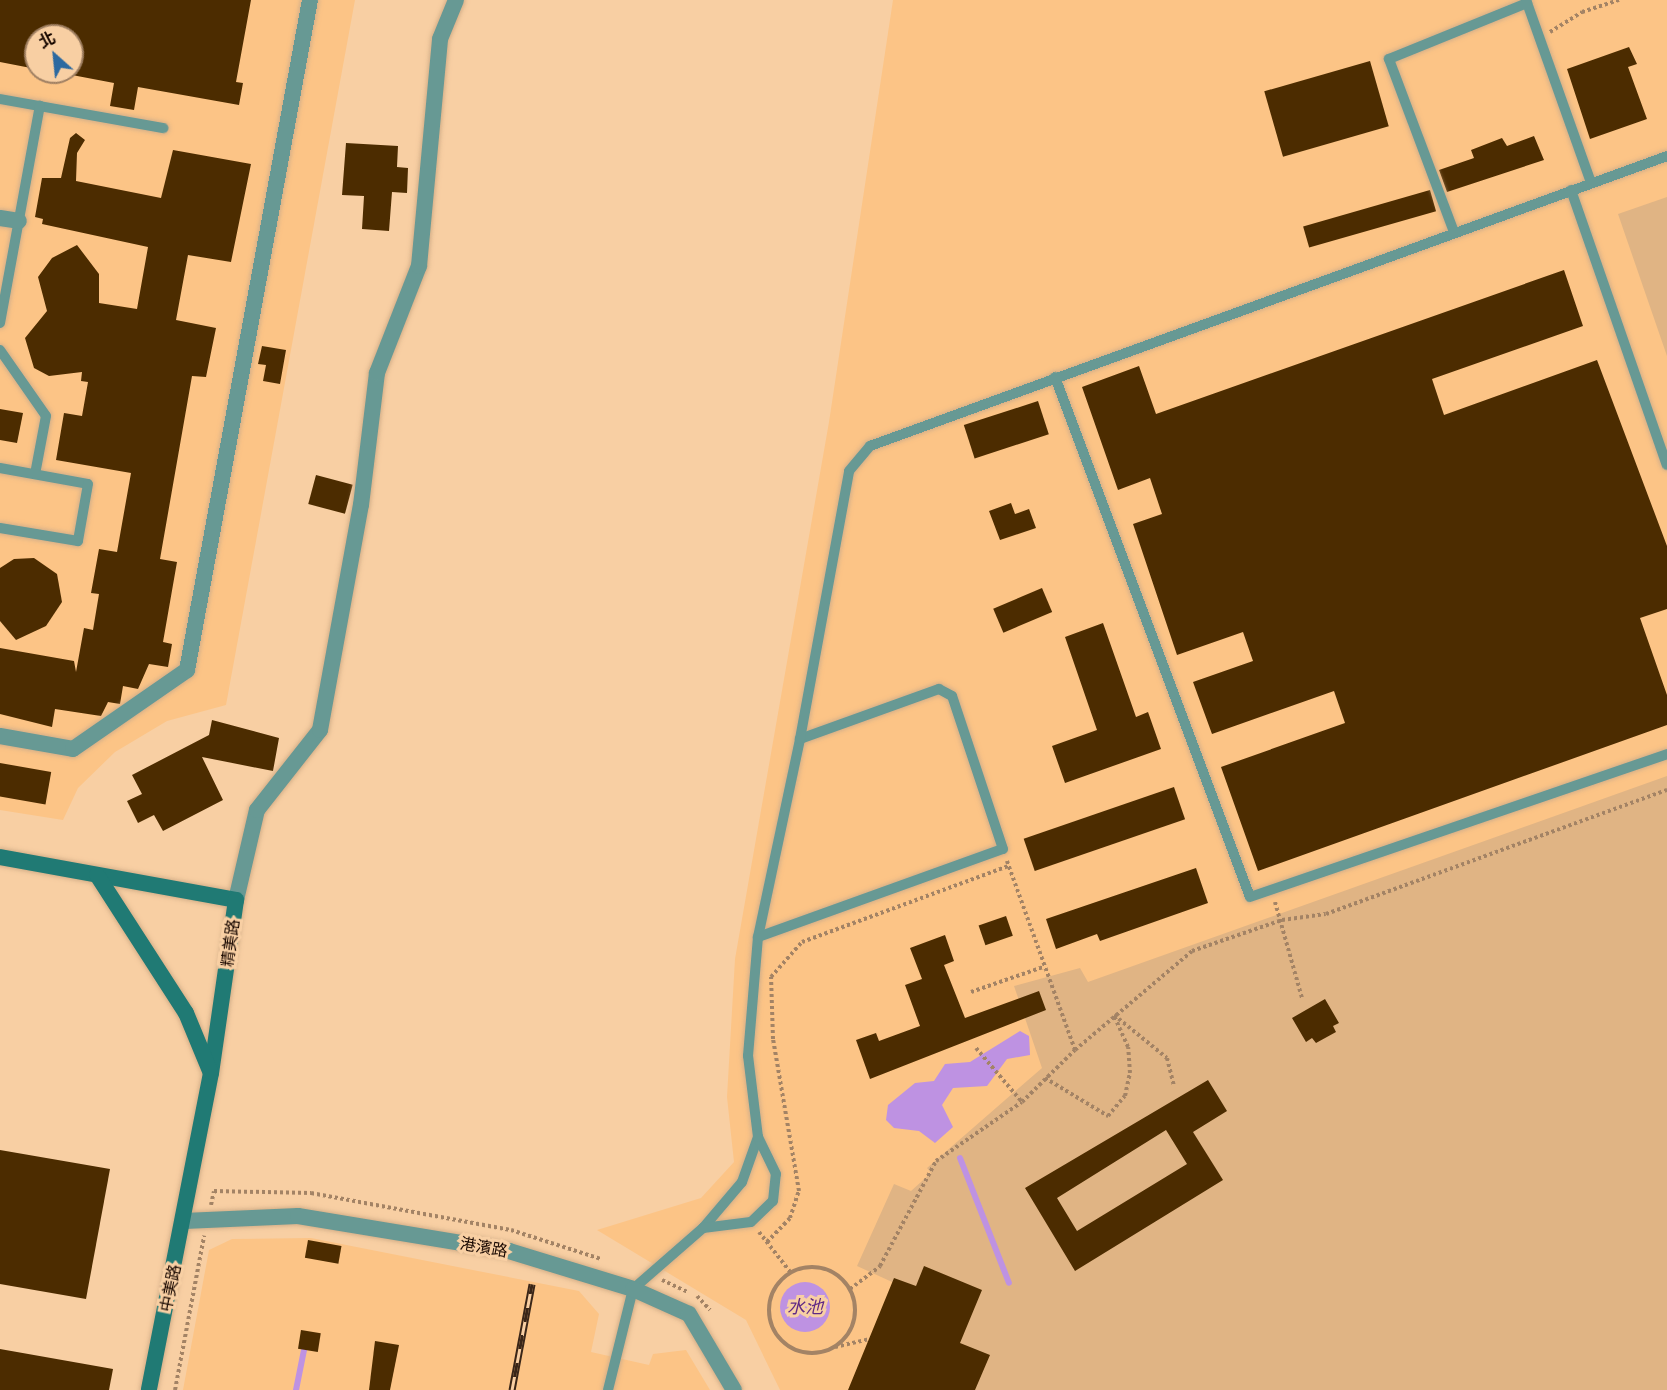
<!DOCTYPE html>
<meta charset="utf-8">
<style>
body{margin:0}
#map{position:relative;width:1667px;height:1390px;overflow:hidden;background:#f8cfa3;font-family:"IBM Plex Sans","Noto Sans TC",sans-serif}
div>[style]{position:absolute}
.built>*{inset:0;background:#fcc486}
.green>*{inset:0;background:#e0b484}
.water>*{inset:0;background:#be92e2}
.round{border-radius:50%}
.stream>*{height:6px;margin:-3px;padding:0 3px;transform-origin:3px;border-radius:3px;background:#be92e2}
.building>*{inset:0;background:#4c2c00;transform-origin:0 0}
.path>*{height:4px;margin-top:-2px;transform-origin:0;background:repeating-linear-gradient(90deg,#a38365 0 3px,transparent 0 6px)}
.path>.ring{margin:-2px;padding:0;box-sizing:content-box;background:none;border:4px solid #a38365;border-radius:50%}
.roads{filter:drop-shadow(0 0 2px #d4af89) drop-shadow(0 0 2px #d4af89)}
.service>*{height:10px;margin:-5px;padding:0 5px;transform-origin:5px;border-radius:5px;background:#679994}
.minor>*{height:16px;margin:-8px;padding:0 8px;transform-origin:8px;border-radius:8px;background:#679994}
.secondary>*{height:16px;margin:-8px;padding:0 8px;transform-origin:8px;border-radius:8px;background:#207a74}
.rail>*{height:7px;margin-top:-3.5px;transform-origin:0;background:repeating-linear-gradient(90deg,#f8cfa3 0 14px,#3a2618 0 28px);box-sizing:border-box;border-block:2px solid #3a2618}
span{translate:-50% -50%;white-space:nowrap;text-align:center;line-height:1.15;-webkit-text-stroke:6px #f8cfa3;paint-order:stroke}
.street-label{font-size:16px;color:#190800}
.water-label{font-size:18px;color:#5f2885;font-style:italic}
.north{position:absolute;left:24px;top:24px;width:60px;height:60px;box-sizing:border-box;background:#f8cfa3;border:2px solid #9f7f62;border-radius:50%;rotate:333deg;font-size:16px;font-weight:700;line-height:24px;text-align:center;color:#190800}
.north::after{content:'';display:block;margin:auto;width:21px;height:27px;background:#2c69a0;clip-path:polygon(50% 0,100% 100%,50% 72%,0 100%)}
</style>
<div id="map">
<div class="built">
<div style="clip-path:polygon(evenodd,0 0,355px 0,226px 705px,167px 721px,115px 752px,78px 788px,63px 820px,0 810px,0 0,36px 36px,72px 36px,72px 72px,36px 72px,36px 36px)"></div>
<div style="clip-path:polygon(893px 0,1667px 0,1667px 1390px,780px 1390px,746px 1320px,597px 1230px,701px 1198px,734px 1162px,727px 1097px,735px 959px,829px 422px)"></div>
<div style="clip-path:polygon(311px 1238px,579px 1291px,599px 1314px,591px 1352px,649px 1365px,653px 1354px,686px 1350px,710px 1390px,183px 1390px,209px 1250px,232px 1239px)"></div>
</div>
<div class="green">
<div style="clip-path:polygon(1667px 197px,1667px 356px,1618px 214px)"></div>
<div style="clip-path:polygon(1667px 776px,1667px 1390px,947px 1390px,947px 1307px,857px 1266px,894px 1184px,911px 1191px,931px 1173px,927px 1168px,1042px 1068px,1014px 986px,1080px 968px,1088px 982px)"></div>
</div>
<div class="water">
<div style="clip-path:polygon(1020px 1031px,1029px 1036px,1030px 1055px,1007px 1059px,987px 1086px,953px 1088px,942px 1105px,953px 1127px,935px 1143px,919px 1131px,894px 1128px,886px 1120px,888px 1105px,915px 1083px,934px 1081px,945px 1064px,970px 1062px)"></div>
<div class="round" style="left:780px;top:1282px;width:50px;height:50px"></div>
</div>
<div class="stream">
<div style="left:960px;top:1158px;width:134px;rotate:68.6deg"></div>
<div style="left:296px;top:1390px;width:41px;rotate:-78.7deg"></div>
</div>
<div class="building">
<div style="clip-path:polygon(0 0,251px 0,236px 82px,243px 83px,239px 105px,138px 87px,134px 110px,110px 106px,114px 83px,72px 75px,72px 36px,36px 36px,36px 69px,0 62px)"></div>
<div style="clip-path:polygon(1629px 47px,1637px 64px,1628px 67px,1647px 119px,1590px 139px,1567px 69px)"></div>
<div style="left:1370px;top:61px;width:68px;height:110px;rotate:74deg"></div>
<div style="clip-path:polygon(76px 133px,85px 140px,77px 153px,76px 181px,161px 198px,173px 150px,251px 164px,231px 262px,188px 255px,176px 320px,216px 328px,206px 377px,192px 376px,160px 559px,177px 562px,163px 642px,172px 644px,168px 667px,149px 664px,138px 689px,123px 686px,120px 704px,108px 702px,101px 716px,55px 709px,52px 727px,0 714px,0 648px,74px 661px,76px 672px,84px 628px,93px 630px,99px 594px,91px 593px,99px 549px,117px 552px,131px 473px,56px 460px,64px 413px,82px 416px,88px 382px,81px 381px,82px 372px,49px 376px,34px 368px,25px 338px,47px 311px,38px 277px,52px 258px,77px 245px,99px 274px,99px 303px,137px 309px,148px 247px,42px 224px,43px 219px,35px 217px,42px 178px,61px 178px,70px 138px)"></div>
<div style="clip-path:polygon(1534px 136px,1544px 160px,1447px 192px,1439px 170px,1474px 158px,1471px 150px,1502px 138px,1507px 146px)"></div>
<div style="clip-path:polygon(346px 143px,398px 146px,397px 167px,408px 168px,407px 193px,392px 192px,389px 231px,362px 229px,364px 196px,342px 195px)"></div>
<div style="left:1430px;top:190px;width:22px;height:132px;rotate:74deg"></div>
<div style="clip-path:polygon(1564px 270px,1583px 326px,1432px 379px,1444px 415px,1597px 360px,1667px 546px,1667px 609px,1640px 618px,1667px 695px,1667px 725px,1258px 871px,1221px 767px,1345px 723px,1334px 691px,1212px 734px,1193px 682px,1253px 661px,1243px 632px,1177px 655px,1133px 524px,1162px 514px,1150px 478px,1118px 490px,1082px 387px,1139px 366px,1156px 414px)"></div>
<div style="clip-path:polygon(262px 346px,286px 350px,280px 384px,263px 381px,266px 365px,258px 364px)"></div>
<div style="left:1038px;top:401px;width:35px;height:78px;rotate:72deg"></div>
<div style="clip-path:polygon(0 409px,23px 413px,17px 443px,0 440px)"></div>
<div style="left:316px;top:475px;width:38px;height:30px;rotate:15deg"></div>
<div style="clip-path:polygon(1011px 503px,1015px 514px,1029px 509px,1036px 528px,1000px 540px,989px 511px)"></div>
<div style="clip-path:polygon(34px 558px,57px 574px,62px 602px,46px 626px,16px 640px,0 621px,0 568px,14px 559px)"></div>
<div style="left:1042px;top:588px;width:26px;height:53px;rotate:67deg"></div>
<div style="clip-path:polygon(1103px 623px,1136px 717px,1148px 712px,1161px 749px,1065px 783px,1052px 746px,1097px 730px,1065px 637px)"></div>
<div style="clip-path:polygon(212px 720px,279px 738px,273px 771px,202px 757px,223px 800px,163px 831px,154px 815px,138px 823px,127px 801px,142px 794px,132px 775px,209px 735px)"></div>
<div style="left:0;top:763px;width:52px;height:33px;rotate:10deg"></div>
<div style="left:1174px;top:787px;width:34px;height:159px;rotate:71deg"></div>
<div style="clip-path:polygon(1196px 868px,1208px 903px,1100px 941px,1097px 934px,1056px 949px,1046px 919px)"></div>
<div style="left:1006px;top:916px;width:21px;height:29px;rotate:71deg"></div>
<div style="clip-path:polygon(945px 935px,954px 961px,944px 965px,965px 1018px,1039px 991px,1046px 1010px,870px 1079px,856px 1040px,876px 1033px,879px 1041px,920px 1026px,905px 985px,922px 979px,910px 948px)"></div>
<div style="clip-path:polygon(1325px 999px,1339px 1023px,1333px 1026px,1336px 1032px,1316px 1043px,1312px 1038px,1306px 1042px,1292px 1018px)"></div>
<div style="clip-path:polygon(evenodd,1208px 1080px,1227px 1111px,1193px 1132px,1223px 1180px,1075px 1271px,1025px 1188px,1208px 1080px,1166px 1130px,1187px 1164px,1077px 1231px,1057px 1198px,1166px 1130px)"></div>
<div style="clip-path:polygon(0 1150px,110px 1169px,86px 1299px,0 1284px)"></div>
<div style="left:308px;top:1240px;width:34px;height:18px;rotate:10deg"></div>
<div style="clip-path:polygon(924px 1266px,982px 1290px,960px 1343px,990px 1355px,975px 1390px,848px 1390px,894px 1278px,916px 1286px)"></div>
<div style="left:301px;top:1330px;width:20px;height:19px;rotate:9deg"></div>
<div style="clip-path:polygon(375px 1341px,399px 1345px,390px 1390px,369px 1390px)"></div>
<div style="clip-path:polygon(0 1349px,113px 1369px,109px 1390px,0 1390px)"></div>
</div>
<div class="path">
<div style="left:1550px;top:32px;width:38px;rotate:-32deg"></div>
<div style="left:1582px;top:12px;width:39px;rotate:-18deg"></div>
<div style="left:1275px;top:902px;width:100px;rotate:74.3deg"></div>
<div style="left:971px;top:992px;width:76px;rotate:-19.1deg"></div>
<div style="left:976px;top:1048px;width:71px;rotate:49.6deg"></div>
<div style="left:1075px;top:1050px;width:153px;rotate:-40.2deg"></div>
<div style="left:1192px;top:951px;width:95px;rotate:-19deg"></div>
<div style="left:1282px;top:920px;width:44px;rotate:-7.8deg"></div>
<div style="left:1326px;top:914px;width:363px;rotate:-20deg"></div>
<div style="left:1045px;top:1078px;width:74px;rotate:31.1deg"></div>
<div style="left:1108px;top:1116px;width:26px;rotate:-50deg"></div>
<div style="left:1125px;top:1096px;width:24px;rotate:-78deg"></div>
<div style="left:1130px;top:1073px;width:26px;rotate:-94deg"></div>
<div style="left:1128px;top:1047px;width:35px;rotate:-114deg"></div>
<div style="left:1114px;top:1015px;width:68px;rotate:39.1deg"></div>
<div style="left:1167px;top:1058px;width:29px;rotate:76deg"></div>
<div style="left:211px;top:1205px;width:14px;rotate:-78deg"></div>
<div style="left:214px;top:1191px;width:97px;rotate:1.2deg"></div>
<div style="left:311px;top:1193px;width:203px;rotate:10.5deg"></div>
<div style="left:511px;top:1230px;width:95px;rotate:17.9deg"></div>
<div style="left:759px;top:1232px;width:52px;rotate:52deg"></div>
<div style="left:767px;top:1242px;width:33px;rotate:-46deg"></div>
<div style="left:790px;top:1218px;width:28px;rotate:-72deg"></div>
<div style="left:799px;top:1191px;width:154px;rotate:-99.7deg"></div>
<div style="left:773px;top:1039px;width:62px;rotate:-91.8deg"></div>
<div style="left:771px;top:977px;width:47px;rotate:-48.5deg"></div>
<div style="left:802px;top:942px;width:221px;rotate:-20.2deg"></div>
<div class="ring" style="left:769px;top:1267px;width:82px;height:82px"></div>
<div style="left:662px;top:1280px;width:29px;rotate:25deg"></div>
<div style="left:850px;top:1289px;width:38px;rotate:-37deg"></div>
<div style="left:880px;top:1266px;width:119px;rotate:-61.9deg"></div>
<div style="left:936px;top:1161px;width:104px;rotate:-34.5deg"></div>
<div style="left:1022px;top:1102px;width:74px;rotate:-44.5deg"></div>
<div style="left:1075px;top:1050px;width:201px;rotate:-109.8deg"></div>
<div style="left:697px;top:1296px;width:19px;rotate:47deg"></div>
<div style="left:835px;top:1347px;width:35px;rotate:-13deg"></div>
<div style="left:175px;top:1390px;width:157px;rotate:-79.3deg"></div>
</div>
<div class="roads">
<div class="service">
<div style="left:1526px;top:0;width:194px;rotate:70.4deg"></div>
<div style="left:0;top:99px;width:166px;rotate:10.1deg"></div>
<div style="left:1571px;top:190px;width:291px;rotate:70.8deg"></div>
<div style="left:1454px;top:232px;width:185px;rotate:-110.6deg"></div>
<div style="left:1389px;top:59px;width:149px;rotate:-22.1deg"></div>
<div style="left:0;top:323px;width:221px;rotate:-79.6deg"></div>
<div style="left:0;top:350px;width:80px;rotate:55.1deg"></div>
<div style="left:46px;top:416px;width:59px;rotate:100.7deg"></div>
<div style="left:1055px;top:377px;width:555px;rotate:69.44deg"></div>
<div style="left:1250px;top:897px;width:441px;rotate:-18.9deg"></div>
<div style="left:0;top:468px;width:89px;rotate:10.3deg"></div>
<div style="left:88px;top:484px;width:58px;rotate:100deg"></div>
<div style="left:78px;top:541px;width:79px;rotate:-170.5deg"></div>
<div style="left:758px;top:937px;width:202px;rotate:-78deg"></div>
<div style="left:703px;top:1228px;width:60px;rotate:-49.7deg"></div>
<div style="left:742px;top:1182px;width:48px;rotate:-70.4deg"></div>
<div style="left:608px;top:1390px;width:104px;rotate:-76.1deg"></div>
<div style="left:633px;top:1289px;width:93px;rotate:-41.1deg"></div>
<div style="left:703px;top:1228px;width:48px;rotate:-7.1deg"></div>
<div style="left:751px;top:1222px;width:30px;rotate:-44deg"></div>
<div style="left:773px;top:1201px;width:27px;rotate:-84deg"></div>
<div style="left:776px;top:1174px;width:41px;rotate:-115.9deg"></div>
<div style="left:758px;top:1137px;width:82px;rotate:-97deg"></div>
<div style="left:748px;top:1056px;width:119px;rotate:-85.2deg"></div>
<div style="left:758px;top:937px;width:260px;rotate:-19.8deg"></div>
<div style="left:1003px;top:849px;width:161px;rotate:-108.4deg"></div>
<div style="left:952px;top:696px;width:15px;rotate:-152deg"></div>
<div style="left:939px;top:689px;width:148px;rotate:160.2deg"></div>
<div style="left:800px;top:739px;width:272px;rotate:-79.6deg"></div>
<div style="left:849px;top:471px;width:33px;rotate:-50deg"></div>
<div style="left:870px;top:446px;width:848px;rotate:-19.99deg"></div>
</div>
<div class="minor">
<div style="left:0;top:218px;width:19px;rotate:9deg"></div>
<div style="left:0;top:736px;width:74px;rotate:10.1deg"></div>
<div style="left:73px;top:749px;width:139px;rotate:-34.7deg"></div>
<div style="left:187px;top:670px;width:681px;rotate:-79.6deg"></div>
<div style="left:236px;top:900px;width:92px;rotate:-76.9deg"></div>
<div style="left:257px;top:810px;width:102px;rotate:-51.8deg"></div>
<div style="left:320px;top:730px;width:229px;rotate:-79.7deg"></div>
<div style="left:361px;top:505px;width:133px;rotate:-83.1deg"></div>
<div style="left:377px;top:373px;width:115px;rotate:-68.6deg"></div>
<div style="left:419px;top:266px;width:228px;rotate:-84.7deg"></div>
<div style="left:440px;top:39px;width:42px;rotate:-67.7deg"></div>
<div style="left:184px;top:1221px;width:114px;rotate:-2.5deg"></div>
<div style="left:298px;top:1216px;width:214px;rotate:9.4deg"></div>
<div style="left:509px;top:1251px;width:130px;rotate:17deg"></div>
<div style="left:633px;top:1289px;width:61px;rotate:24.1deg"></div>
<div style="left:689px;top:1314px;width:88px;rotate:59.4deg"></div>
</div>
<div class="secondary">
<div style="left:0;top:857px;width:240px;rotate:10.3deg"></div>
<div style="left:236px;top:900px;width:175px;rotate:98.2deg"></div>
<div style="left:211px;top:1073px;width:323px;rotate:101.1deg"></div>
<div style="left:97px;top:875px;width:164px;rotate:57.2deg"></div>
<div style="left:186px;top:1013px;width:63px;rotate:67.5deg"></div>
</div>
</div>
<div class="rail">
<div style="left:512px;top:1390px;width:108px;rotate:-79.3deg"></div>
</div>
<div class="street-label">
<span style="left:230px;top:943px;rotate:-82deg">精美路</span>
<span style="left:484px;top:1247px;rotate:10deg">港濱路</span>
<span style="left:170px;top:1288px;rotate:-78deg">中美路</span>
</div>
<div class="water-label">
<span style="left:805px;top:1307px">水池</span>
</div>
<div class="north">北</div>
</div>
